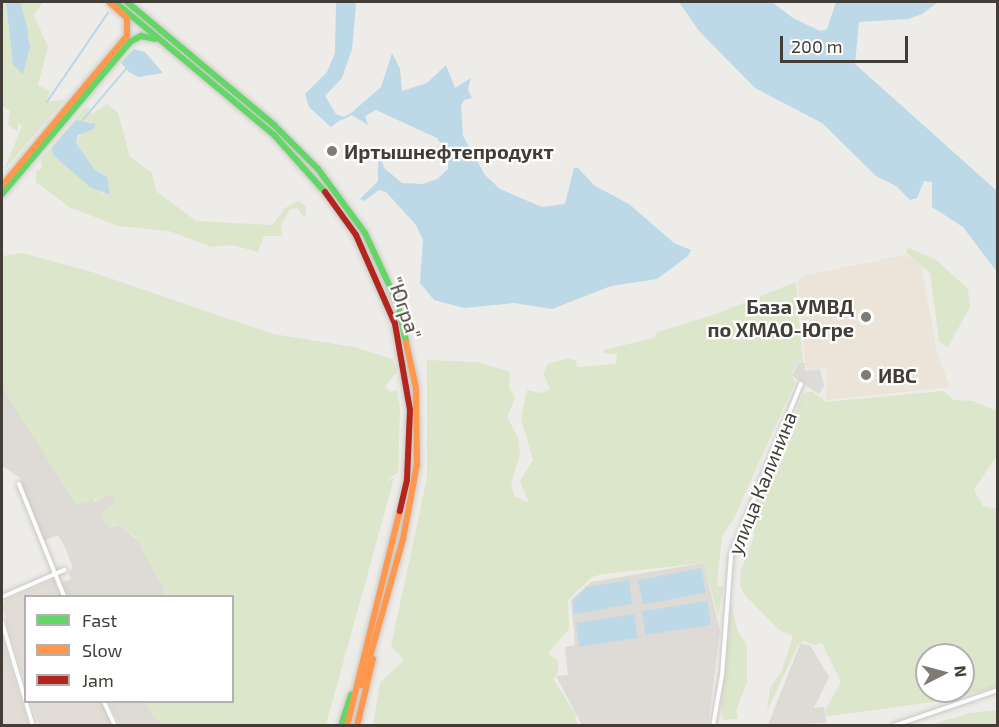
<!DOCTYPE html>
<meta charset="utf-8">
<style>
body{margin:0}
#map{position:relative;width:999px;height:727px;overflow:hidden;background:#edece8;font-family:"Exo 2",sans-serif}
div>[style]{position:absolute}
.residential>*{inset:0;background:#e1ddd6}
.commercial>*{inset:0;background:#ece4d9}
.industrial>*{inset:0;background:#dedbd6}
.green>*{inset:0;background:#dce6ca}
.parking>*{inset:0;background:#dddbd8}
.water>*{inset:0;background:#bdd8e7;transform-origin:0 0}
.stream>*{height:1.5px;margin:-0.75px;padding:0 0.75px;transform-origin:0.75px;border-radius:0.75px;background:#bdd8e7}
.roads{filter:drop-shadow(0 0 2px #cac8c4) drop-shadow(0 0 2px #cac8c4)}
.street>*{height:4px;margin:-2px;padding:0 2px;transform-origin:2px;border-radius:2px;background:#fcfcfc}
.fast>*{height:6px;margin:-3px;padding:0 3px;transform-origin:3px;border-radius:3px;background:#63d668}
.slow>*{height:6px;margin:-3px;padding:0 3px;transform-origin:3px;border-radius:3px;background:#ff974d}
.jam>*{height:6px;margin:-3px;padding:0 3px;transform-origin:3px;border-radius:3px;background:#b3261e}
.dots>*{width:16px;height:16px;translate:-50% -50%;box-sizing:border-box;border:3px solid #fff;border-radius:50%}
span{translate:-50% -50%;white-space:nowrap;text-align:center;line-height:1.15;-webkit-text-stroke:4.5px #fff;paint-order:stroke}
.poi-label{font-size:20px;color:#423d36;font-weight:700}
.left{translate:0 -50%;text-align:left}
.right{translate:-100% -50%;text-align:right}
.street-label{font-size:20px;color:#423d36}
.frame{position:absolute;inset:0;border:3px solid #423d36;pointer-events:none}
.legend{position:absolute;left:24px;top:595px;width:210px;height:108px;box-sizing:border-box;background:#fff;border:2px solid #b3b1af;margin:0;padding:8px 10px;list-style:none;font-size:18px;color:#423d36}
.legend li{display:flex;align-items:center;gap:12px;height:30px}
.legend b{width:30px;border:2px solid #b3b1af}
.north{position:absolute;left:915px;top:643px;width:60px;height:60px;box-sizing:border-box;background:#fff;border:2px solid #b3b1af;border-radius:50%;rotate:84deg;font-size:16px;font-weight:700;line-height:24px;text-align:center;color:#423d36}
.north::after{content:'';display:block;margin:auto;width:21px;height:27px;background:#7e7a74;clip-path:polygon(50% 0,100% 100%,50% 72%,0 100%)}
.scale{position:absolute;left:780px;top:36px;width:128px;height:27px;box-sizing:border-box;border:3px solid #423d36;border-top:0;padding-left:8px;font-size:18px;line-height:21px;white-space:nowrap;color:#423d36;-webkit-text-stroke:4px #fff;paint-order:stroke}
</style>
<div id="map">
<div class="residential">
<div style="clip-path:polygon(54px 580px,61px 596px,26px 596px,25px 683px,2px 606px,6px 600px)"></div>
<div style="clip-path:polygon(2px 637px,21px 701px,29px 725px,2px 725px)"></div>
<div style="clip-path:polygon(31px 702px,102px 702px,112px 725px,39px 725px)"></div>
</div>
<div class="commercial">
<div style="clip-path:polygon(904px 255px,921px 264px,937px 352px,950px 387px,826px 400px,827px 368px,806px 370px,797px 282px,802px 276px)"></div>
</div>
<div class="industrial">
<div style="clip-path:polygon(2px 385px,95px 502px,108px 493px,115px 494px,114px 504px,102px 513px,110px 527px,120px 525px,138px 541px,163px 587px,163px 596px,67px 596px,62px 582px,71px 579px,68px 571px,73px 569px,65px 547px,58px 535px,43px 541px,19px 477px,2px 466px)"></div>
<div style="clip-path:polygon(704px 563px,720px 631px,708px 725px,582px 725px,556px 676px,568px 675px,565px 647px,575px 645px,571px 600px,591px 582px)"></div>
<div style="clip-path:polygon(800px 644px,810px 645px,829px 677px,814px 708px,824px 707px,826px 723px,768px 725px)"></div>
<div style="clip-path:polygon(256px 698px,160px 722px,158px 725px,121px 726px,109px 702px,232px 702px)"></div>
</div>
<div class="green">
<div style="clip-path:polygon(2px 2px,6px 2px,13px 65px,23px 73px,30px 40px,19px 3px,43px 2px,34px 15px,48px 47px,38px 85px,49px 91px,47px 102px,65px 99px,4px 170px,22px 126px,18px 123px,18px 131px,12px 129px,8px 124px,10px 111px,2px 106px)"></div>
<div style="clip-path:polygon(evenodd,107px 104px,118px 113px,130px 157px,152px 173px,156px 191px,196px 221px,272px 225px,285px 208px,299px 201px,306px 206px,306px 215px,303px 216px,297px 208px,290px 209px,281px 225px,282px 236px,264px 236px,258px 252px,233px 245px,212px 247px,169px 231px,118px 226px,69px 207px,36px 182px,36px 171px,42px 168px,41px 159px,84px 109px,88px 107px,92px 114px,107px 104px,78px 120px,91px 122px,94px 129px,81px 133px,76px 143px,94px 169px,105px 175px,109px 190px,103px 194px,53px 155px,78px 120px)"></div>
<div style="clip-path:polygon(908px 248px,935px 259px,968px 289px,970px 307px,948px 347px,939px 341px,930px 273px,906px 253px)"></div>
<div style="clip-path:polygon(22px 253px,92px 272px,273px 334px,354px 347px,393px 359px,397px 372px,385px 386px,390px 392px,397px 390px,400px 408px,398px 472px,385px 482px,394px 478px,326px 725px,158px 725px,160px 722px,153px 717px,146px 702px,232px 702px,232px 596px,163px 596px,163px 587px,136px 538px,120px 525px,108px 526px,102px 522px,102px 513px,114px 504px,115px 494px,76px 505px,7px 395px,2px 385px,2px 256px)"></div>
<div style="clip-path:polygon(796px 282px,803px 362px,798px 361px,791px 375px,795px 382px,734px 518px,722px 536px,717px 585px,723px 587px,718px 616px,704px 563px,603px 574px,592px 577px,568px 600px,569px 629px,548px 653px,558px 661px,558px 672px,553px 679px,575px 713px,577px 725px,373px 725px,380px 683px,404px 660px,391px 646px,427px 478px,427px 360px,478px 362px,510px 372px,509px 388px,515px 398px,507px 417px,518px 438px,520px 453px,511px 484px,514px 496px,529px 503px,520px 481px,533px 460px,521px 419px,527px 390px,542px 393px,550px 389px,543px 373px,548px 364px,568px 358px,575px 360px,578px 367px,616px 364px,617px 354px,604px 353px,604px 350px,653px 338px,658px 332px,713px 315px)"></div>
<div style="clip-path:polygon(evenodd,812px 391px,826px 402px,943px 391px,954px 400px,973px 401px,997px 411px,997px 455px,974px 490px,983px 506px,997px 509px,997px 687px,941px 701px,829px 716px,825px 715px,826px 709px,841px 682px,822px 643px,815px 645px,804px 641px,798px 645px,767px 711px,770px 688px,782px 670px,793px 636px,779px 630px,745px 595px,740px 587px,741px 570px,754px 536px,752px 520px,768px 479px,803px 394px,812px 391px,927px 655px,963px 655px,963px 691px,927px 691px,927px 655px)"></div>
<div style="clip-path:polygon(731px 604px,738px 632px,747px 645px,747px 682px,736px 711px,738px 719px,723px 720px,721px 702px)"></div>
<div style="clip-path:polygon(997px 710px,997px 725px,930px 725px,970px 713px)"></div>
</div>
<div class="parking">
<div style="clip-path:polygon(798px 362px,805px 363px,805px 371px,820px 369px,824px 386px,819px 394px,792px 376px)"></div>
</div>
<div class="water">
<div style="clip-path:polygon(6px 2px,20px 2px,27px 26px,30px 47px,23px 74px,13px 65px)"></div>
<div style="clip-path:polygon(336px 2px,355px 2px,356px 5px,352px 49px,342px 78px,325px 96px,336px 114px,344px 117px,331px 127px,309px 107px,305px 94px,327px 72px,335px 53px)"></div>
<div style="clip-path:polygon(679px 2px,772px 2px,793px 18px,820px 31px,827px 29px,836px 2px,938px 2px,922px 14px,908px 19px,859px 22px,855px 64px,997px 191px,997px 272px,963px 227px,932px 207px,932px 182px,924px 181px,917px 198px,910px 200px,896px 186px,876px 176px,822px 123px,755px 88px,699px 31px)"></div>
<div style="clip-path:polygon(134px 49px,145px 52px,163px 73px,138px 77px,129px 72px,121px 63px)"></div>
<div style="clip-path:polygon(392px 53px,400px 69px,402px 91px,427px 83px,446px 65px,455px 88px,471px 78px,468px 90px,472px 98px,464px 100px,461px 106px,463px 136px,485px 175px,500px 189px,542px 207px,565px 204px,574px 168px,578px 168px,595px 186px,629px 204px,674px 243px,691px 250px,688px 256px,657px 279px,611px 286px,552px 309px,514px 303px,464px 308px,434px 300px,420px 283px,423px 240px,416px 225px,386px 192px,379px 190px,364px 201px,360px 199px,378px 181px,378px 148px,384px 168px,402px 183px,423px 184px,437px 179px,448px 169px,448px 154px,437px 138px,376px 110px,365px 116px,368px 125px,350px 114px,381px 87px)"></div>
<div style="clip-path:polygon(76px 120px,96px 124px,94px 129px,78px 135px,76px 143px,94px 169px,107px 177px,110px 195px,90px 187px,53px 155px,52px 148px)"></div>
<div style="left:701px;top:568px;width:25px;height:64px;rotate:79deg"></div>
<div style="clip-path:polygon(629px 580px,632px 604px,574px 614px,573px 600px,587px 587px)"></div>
<div style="left:707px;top:601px;width:24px;height:66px;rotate:81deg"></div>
<div style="left:634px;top:614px;width:24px;height:59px;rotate:81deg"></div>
</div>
<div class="stream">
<div style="left:47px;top:102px;width:108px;rotate:-55.6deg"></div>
<div style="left:342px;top:119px;width:11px;rotate:-27deg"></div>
<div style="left:82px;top:121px;width:68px;rotate:-49.8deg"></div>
</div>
<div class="roads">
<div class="street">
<div style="left:19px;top:484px;width:121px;rotate:68.1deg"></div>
<div style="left:2px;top:597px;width:68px;rotate:-23.5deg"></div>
<div style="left:2px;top:622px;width:109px;rotate:73.4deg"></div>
<div style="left:104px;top:702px;width:26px;rotate:65deg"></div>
<div style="left:713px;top:726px;width:52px;rotate:-80deg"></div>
<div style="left:722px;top:675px;width:119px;rotate:-85.7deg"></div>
<div style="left:731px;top:556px;width:186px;rotate:-67.9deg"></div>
<div style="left:893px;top:726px;width:111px;rotate:-18.9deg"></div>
</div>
<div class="fast">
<div style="left:115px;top:2px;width:209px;rotate:39.9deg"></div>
<div style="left:275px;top:136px;width:75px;rotate:48.2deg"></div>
<div style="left:127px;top:2px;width:192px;rotate:39.9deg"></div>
<div style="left:274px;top:125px;width:62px;rotate:45deg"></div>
<div style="left:318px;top:169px;width:79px;rotate:53.7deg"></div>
<div style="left:365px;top:233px;width:78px;rotate:65.1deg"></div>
<div style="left:398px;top:304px;width:39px;rotate:78deg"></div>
<div style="left:2px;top:194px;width:199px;rotate:-49.9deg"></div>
<div style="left:130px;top:42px;width:13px;rotate:-29deg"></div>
<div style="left:141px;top:36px;width:14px;rotate:12deg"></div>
<div style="left:341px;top:726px;width:33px;rotate:-72deg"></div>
</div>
<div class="slow">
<div style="left:2px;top:186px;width:195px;rotate:-50.2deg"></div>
<div style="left:127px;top:36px;width:18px;rotate:-90deg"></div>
<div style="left:127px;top:18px;width:24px;rotate:-138deg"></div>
<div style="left:362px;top:685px;width:152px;rotate:-74.3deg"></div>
<div style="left:403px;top:539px;width:76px;rotate:-79.4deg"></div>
<div style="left:417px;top:464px;width:76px;rotate:-90.8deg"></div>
<div style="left:416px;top:388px;width:47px;rotate:-102.3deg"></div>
<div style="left:347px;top:726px;width:221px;rotate:-76.2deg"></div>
<div style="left:357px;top:726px;width:69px;rotate:-76.6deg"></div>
</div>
<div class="jam">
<div style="left:325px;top:192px;width:53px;rotate:54.2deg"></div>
<div style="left:356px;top:235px;width:97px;rotate:66.3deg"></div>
<div style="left:395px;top:324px;width:87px;rotate:80.1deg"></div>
<div style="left:410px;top:410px;width:70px;rotate:92.5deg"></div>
<div style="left:407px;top:480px;width:32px;rotate:103deg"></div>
</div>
</div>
<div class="dots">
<div style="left:332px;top:151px;background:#7e7a74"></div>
<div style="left:866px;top:317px;background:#7e7a74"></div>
<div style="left:866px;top:375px;background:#7e7a74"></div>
</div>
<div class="poi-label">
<span class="left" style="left:344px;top:151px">Иртышнефтепродукт</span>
<span class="right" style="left:854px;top:318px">База УМВД<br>по ХМАО-Югре</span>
<span class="left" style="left:878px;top:375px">ИВС</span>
</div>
<div class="street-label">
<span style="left:405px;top:308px;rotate:71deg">"Югра"</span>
<span style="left:762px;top:483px;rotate:-68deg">улица Калинина</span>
</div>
<div class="frame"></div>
<ul class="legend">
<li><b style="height:8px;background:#63d668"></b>Fast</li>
<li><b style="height:8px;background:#ff974d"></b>Slow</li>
<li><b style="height:8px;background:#b3261e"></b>Jam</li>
</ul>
<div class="north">N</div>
<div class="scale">200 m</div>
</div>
